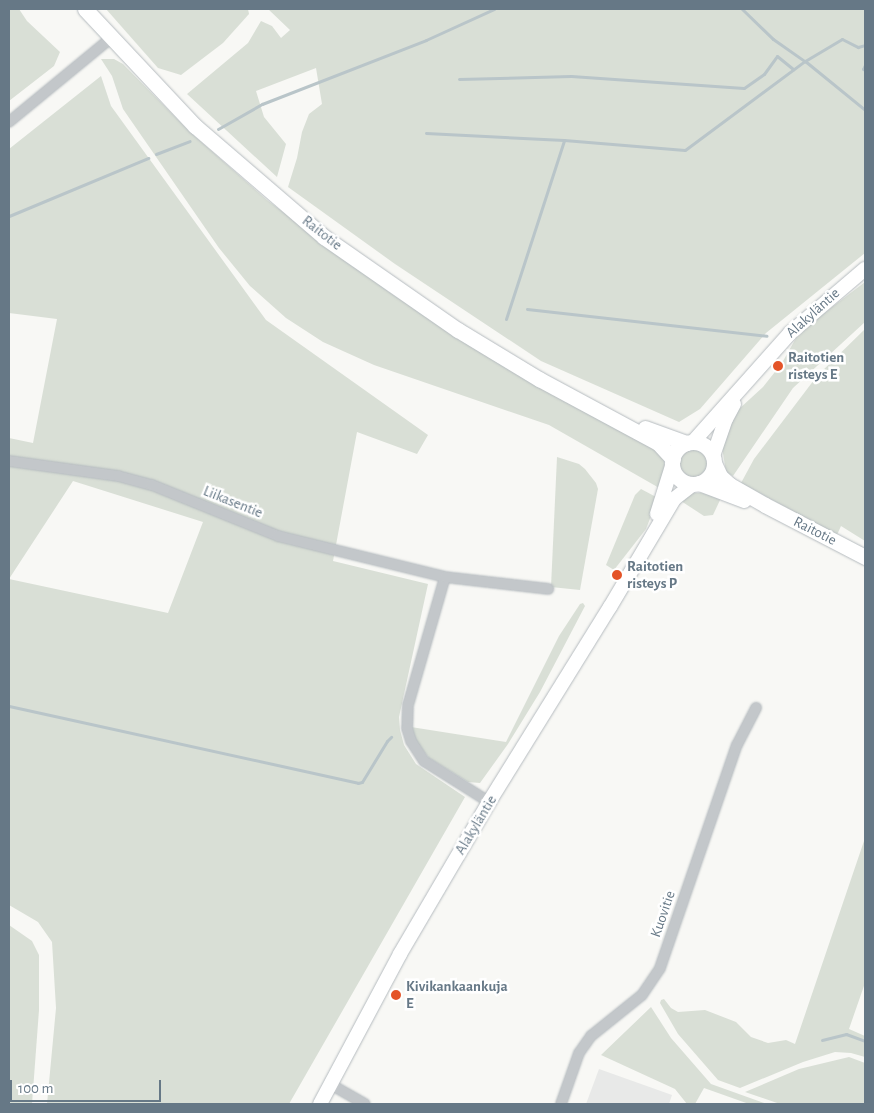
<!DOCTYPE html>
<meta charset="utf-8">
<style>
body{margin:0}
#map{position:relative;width:874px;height:1113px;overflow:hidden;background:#f8f8f5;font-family:"Alegreya Sans",sans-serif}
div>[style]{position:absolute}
.built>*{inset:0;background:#e8e9e8}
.green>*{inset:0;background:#d9dfd6}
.round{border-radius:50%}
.stream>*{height:3px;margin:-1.5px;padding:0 1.5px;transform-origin:1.5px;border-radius:1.5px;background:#b9c5c9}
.roads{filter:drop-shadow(0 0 1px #b5bbbf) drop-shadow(0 0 1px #b5bbbf)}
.minor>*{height:10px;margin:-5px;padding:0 5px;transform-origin:5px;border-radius:5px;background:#c3c7ca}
.secondary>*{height:14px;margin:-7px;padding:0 7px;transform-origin:7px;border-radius:7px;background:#fff}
.primary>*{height:15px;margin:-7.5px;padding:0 7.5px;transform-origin:7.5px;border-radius:7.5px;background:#fff}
.primary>.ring{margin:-7.5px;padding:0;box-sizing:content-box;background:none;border:15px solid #fff;border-radius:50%}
.dots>*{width:14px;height:14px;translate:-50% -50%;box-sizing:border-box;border:2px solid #fff;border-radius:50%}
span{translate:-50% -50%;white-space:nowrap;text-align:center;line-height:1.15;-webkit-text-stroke:5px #fff;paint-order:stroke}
.street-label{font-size:15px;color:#667886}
.poi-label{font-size:15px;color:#667886;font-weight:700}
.left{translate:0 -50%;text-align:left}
.frame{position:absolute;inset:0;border:10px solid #667886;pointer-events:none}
.scale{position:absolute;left:10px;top:1080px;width:151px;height:22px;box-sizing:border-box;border:2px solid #667886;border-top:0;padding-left:6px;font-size:15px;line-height:18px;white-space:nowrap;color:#667886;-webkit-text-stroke:4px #fff;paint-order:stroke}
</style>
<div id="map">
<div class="built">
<div style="clip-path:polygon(599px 1069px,672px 1095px,669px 1104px,586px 1104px)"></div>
</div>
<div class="green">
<div style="clip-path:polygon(9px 9px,19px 9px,27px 21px,60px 52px,54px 66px,9px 101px)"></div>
<div style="clip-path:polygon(106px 9px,248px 9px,249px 14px,223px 43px,181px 75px,158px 68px)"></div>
<div style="clip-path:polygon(268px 9px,865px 9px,865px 253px,766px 333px,700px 409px,679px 422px,541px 361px,395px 264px,288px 187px,297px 158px,302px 132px,309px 114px,322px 104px,316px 68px,256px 91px,264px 117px,286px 144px,277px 177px,187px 94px,248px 43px,261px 21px,272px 26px,281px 38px,290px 30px)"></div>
<div style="clip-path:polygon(101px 59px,114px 59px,123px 64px,190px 132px,267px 200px,392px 294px,491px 359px,647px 442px,664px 456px,665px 474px,661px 489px,549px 425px,374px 365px,323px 342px,286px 318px,250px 286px,219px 248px,123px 109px,112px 76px)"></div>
<div style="clip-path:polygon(evenodd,101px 76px,111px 106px,266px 320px,428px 435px,417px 454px,357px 432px,333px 561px,428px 584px,399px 717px,400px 730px,404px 745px,416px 764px,465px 797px,289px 1104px,47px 1104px,56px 1008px,52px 942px,38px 922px,9px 905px,9px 438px,33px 443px,57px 319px,9px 313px,9px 149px,101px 76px,73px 481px,203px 522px,168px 613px,9px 579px,73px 481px)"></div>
<div style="clip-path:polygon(865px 282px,865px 322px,793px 388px,733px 476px,726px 472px,721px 441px,739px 409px,763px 387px,782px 363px,796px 338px,823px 314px)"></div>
<div style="clip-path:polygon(865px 329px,865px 541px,841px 526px,837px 535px,741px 483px,754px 459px,817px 376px)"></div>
<div class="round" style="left:679px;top:450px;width:28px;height:28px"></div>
<div style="clip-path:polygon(557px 457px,579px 464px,585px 469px,596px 483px,598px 489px,580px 590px,551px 587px)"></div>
<div style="clip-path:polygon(641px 489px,658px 498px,646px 529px,614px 570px,606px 565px,635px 495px)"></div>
<div style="clip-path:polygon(690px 493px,702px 493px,721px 498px,713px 515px,704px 516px,681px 501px)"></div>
<div style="clip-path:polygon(583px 603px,585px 606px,540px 692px,508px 744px,480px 783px,468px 782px,429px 758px,415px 740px,411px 727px,506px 742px,559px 636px,580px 604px)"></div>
<div style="clip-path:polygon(865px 838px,865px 983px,849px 1029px,865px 1036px,865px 1057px,851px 1053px,835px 1052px,803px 1062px,740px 1088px,718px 1080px,678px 1034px,660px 1003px,661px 1000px,664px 999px,671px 1008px,678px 1012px,705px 1010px,736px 1022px,751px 1037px,768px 1043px,786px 1040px,795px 1044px)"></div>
<div style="clip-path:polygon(9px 925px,32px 941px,39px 955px,39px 1010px,32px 1104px,9px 1104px)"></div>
<div style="clip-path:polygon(651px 1007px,671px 1038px,711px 1084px,767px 1104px,749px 1104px,704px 1088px,695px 1104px,687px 1104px,675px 1089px,601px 1055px)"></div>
<div style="clip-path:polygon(849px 1057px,865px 1063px,865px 1104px,780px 1104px,745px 1092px,799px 1069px)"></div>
</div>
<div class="stream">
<div style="left:742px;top:9px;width:43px;rotate:44.1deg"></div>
<div style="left:773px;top:39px;width:39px;rotate:35deg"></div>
<div style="left:805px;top:61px;width:77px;rotate:39.2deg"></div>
<div style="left:865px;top:65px;width:4px;rotate:117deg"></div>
<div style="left:863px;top:69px;width:2px;rotate:27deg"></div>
<div style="left:459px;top:79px;width:112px;rotate:-1.5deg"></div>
<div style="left:571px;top:76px;width:173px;rotate:4deg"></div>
<div style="left:744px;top:88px;width:24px;rotate:-35deg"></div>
<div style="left:764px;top:74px;width:22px;rotate:-54deg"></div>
<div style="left:777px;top:56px;width:21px;rotate:39deg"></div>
<div style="left:218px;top:129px;width:51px;rotate:-29.6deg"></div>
<div style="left:262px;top:104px;width:176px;rotate:-21.3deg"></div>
<div style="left:426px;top:40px;width:75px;rotate:-24.5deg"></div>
<div style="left:426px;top:133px;width:138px;rotate:2.9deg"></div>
<div style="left:564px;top:140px;width:121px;rotate:4.7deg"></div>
<div style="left:685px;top:150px;width:149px;rotate:-36.6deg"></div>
<div style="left:805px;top:61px;width:43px;rotate:-30.7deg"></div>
<div style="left:842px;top:39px;width:18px;rotate:27deg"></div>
<div style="left:858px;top:47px;width:7px;rotate:-16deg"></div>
<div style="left:156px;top:154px;width:36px;rotate:-21deg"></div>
<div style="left:9px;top:216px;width:151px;rotate:-22.6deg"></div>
<div style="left:527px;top:309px;width:241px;rotate:6.4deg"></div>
<div style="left:506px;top:319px;width:188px;rotate:-72deg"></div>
<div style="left:9px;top:706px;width:357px;rotate:12.4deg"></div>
<div style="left:358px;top:783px;width:4px;rotate:-14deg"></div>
<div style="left:362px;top:782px;width:48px;rotate:-58.6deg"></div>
<div style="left:387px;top:741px;width:6px;rotate:-45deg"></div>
<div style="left:822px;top:1040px;width:25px;rotate:-14deg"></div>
<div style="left:846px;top:1034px;width:20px;rotate:20deg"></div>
</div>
<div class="roads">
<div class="minor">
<div style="left:9px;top:122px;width:132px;rotate:-39.5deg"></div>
<div style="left:9px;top:461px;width:110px;rotate:7.8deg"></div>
<div style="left:118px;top:476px;width:35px;rotate:15deg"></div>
<div style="left:152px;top:485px;width:136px;rotate:22deg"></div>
<div style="left:278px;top:536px;width:172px;rotate:13.8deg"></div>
<div style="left:445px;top:577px;width:133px;rotate:106.1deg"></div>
<div style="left:408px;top:705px;width:23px;rotate:92deg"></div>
<div style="left:407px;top:728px;width:14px;rotate:73deg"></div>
<div style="left:411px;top:741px;width:24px;rotate:57deg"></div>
<div style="left:424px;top:761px;width:77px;rotate:32.2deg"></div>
<div style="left:445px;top:577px;width:104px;rotate:6.6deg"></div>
<div style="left:330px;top:1084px;width:40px;rotate:29.7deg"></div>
<div style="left:561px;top:1104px;width:54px;rotate:-70.6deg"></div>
<div style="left:579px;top:1053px;width:21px;rotate:-55deg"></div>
<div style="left:591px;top:1036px;width:65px;rotate:-38.8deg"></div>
<div style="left:642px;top:995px;width:32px;rotate:-56deg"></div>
<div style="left:660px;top:968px;width:236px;rotate:-71deg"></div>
<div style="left:737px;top:745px;width:42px;rotate:-62.8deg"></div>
</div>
<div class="secondary">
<div style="left:693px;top:442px;width:146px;rotate:-48.3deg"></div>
<div style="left:790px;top:333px;width:99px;rotate:-40.5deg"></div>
<div style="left:713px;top:456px;width:39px;rotate:-71deg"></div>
<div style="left:726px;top:419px;width:17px;rotate:-62deg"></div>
<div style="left:657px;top:514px;width:50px;rotate:-72.6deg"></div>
<div style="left:320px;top:1104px;width:170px;rotate:-61.9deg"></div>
<div style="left:400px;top:954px;width:176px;rotate:-59.6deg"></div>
<div style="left:489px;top:802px;width:229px;rotate:-58.2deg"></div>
<div style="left:610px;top:607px;width:126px;rotate:-59.3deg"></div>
<div style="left:674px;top:499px;width:24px;rotate:-38deg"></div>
</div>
<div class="primary">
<div style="left:85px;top:9px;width:161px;rotate:46.8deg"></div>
<div style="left:195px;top:126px;width:170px;rotate:40.7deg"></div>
<div style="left:324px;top:237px;width:163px;rotate:34.8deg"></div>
<div style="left:458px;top:330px;width:95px;rotate:31.2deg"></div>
<div style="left:539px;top:379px;width:135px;rotate:28.3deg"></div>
<div style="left:658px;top:443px;width:22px;rotate:47deg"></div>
<div style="left:645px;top:428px;width:44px;rotate:20.1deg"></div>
<div class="ring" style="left:672px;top:442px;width:27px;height:27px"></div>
<div style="left:714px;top:463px;width:14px;rotate:65deg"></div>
<div style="left:720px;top:476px;width:13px;rotate:42deg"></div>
<div style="left:730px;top:485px;width:40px;rotate:29.7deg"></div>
<div style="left:765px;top:505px;width:113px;rotate:27.5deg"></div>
<div style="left:699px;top:483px;width:48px;rotate:20.7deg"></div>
</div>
</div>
<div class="dots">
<div style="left:778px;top:366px;background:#e45428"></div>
<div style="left:617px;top:575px;background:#e45428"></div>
<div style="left:396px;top:995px;background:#e45428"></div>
</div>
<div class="street-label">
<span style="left:322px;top:233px;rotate:38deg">Raitotie</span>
<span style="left:813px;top:313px;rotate:-42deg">Alakyläntie</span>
<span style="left:233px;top:502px;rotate:22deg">Liikasentie</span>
<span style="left:815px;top:531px;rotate:27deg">Raitotie</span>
<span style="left:476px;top:825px;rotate:-59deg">Alakyläntie</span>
<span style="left:663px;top:914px;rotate:-71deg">Kuovitie</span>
</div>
<div class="poi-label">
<span class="left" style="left:788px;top:366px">Raitotien<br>risteys E</span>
<span class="left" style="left:627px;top:575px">Raitotien<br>risteys P</span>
<span class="left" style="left:406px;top:995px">Kivikankaankuja<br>E</span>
</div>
<div class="frame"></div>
<div class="scale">100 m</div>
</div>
